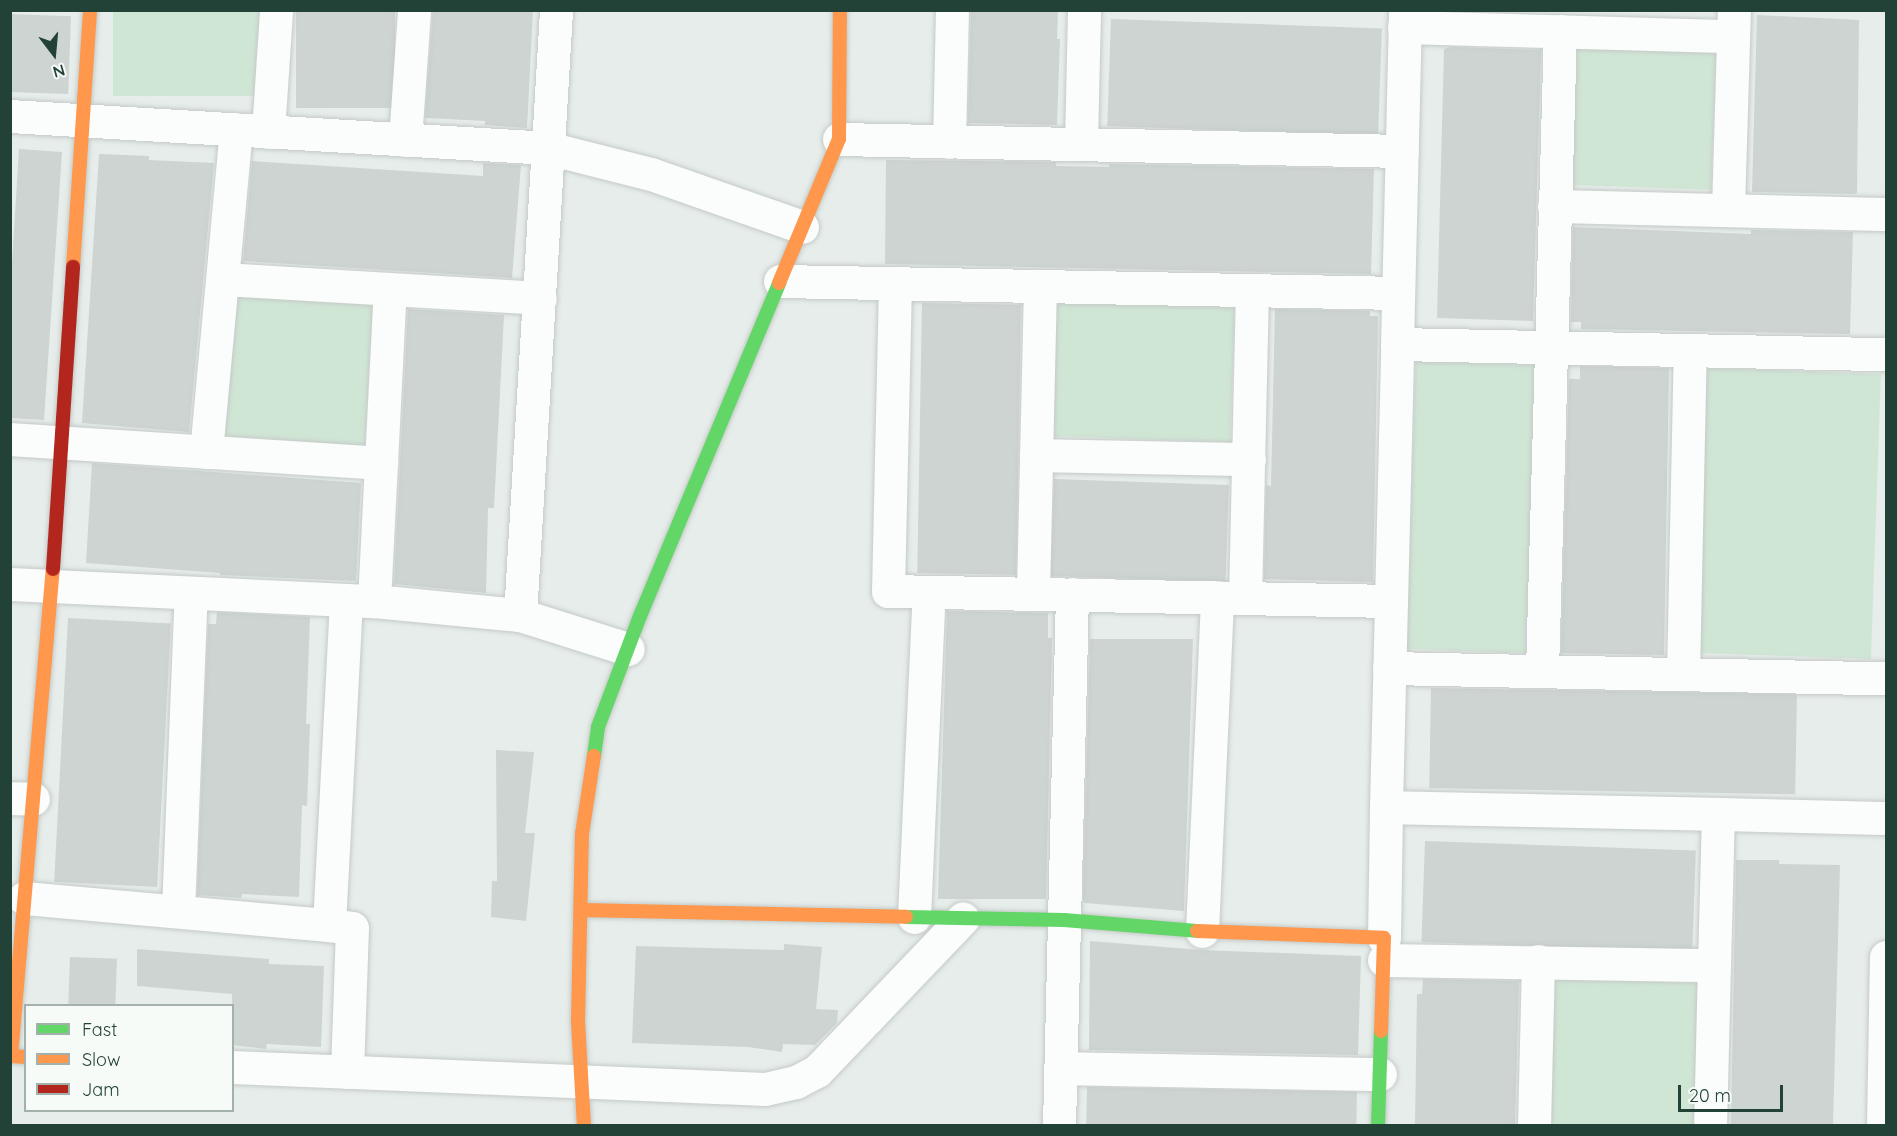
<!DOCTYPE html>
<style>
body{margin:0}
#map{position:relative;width:1897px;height:1136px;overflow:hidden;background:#e7edea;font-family:Quicksand,sans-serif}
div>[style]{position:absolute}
.green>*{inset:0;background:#d0e6d5;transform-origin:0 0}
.building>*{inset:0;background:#ced4d1;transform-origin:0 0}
.roads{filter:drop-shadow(0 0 2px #c4cac7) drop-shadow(0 0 2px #c4cac7)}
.street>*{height:33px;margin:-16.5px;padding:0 16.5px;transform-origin:16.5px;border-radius:16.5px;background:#fbfcfc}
.fast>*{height:14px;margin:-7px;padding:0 7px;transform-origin:7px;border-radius:7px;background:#63d668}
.slow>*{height:14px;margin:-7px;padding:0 7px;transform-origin:7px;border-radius:7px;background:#ff974d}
.jam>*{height:14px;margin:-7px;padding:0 7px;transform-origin:7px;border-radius:7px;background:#b3261e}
span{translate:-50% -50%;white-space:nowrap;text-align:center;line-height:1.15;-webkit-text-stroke:4.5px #f6fbf8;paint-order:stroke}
.frame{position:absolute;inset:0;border:12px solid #234237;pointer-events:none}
.legend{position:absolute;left:24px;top:1004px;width:210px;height:108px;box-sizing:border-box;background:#f6fbf8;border:2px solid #a2b1ab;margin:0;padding:8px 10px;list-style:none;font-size:18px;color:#234237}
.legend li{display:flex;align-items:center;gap:12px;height:30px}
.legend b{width:30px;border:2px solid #a2b1ab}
.north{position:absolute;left:24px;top:24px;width:60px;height:60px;-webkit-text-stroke:4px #f6fbf8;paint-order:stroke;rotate:164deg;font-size:16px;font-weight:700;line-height:24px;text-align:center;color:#234237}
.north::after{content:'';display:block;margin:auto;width:21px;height:27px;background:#234237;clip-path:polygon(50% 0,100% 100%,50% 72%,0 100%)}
.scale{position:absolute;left:1678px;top:1085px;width:105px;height:27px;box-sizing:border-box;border:3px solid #234237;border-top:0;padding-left:8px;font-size:18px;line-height:21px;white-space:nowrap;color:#234237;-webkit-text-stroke:4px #f6fbf8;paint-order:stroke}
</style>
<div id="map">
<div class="green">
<div style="left:113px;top:11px;width:152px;height:85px"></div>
<div style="left:1577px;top:47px;width:139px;height:138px;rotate:2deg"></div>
<div style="left:232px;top:292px;width:143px;height:144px;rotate:4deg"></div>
<div style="left:1057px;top:298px;width:178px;height:138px;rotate:2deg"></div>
<div style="left:1416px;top:361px;width:120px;height:288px;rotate:2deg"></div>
<div style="left:1703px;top:368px;width:178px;height:285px;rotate:2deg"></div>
<div style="left:1551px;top:978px;width:150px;height:148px;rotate:2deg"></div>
</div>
<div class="building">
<div style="left:296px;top:10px;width:99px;height:98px"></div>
<div style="clip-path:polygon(433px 10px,533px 10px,527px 128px,485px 125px,485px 121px,425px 118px)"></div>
<div style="clip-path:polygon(971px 10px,1058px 10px,1057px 39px,1060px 39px,1057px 125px,968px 123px)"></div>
<div style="left:10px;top:14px;width:61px;height:78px;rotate:2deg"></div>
<div style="clip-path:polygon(1757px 15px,1859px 20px,1857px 193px,1854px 194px,1752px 192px)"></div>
<div style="left:1111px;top:19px;width:271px;height:107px;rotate:2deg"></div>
<div style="clip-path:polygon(1451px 47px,1541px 50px,1533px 321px,1437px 318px,1444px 49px)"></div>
<div style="clip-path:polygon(19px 149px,62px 152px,44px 420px,10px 418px,10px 297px)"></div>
<div style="clip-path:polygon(99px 154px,149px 156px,149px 160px,214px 163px,189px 432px,82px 423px)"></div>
<div style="clip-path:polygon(886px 160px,1056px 162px,1056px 166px,1109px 167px,1109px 164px,1374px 169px,1371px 274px,885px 264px)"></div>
<div style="clip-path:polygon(252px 161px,483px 176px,483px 163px,521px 165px,512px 278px,243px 261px)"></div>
<div style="clip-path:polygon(1573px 227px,1751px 234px,1751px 230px,1853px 232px,1850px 334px,1581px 329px,1581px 322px,1571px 322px)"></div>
<div style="left:922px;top:303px;width:99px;height:270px;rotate:1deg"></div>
<div style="clip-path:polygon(408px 309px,504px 315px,494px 508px,488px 508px,486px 593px,394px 584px)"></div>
<div style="clip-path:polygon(1275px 309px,1370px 311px,1370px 316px,1378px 316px,1373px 582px,1264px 579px,1266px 485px,1271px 486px)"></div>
<div style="clip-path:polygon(1580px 366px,1669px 368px,1664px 655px,1561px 653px,1569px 379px,1580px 379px)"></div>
<div style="clip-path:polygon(92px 463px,361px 483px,356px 581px,220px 575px,220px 573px,86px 563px)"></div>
<div style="left:1054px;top:479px;width:175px;height:97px;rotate:2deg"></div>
<div style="clip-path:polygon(947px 611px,1048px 613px,1048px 638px,1052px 638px,1046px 899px,938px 899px)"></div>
<div style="clip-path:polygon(217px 612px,310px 617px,306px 724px,310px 724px,307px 806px,302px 805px,299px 897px,242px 894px,241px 898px,197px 895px,208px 624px,216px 624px)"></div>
<div style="left:68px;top:618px;width:103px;height:264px;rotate:3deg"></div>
<div style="clip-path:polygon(1090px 639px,1193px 639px,1184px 911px,1085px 903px,1083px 900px)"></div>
<div style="left:1431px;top:688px;width:366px;height:100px;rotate:1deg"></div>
<div style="clip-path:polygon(496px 750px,534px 752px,525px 833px,535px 833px,526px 921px,491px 917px,492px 881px,497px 881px)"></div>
<div style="left:1425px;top:841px;width:271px;height:101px;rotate:2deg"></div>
<div style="clip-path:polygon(1736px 860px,1779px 860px,1779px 864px,1840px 865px,1833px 1125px,1731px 1125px)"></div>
<div style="clip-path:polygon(1090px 941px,1201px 950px,1361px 956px,1358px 1055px,1089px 1050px)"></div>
<div style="clip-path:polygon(784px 944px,822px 947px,816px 1009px,838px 1010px,837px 1023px,815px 1045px,783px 1044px,782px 1052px,748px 1047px,632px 1043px,636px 946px,784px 950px)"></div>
<div style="clip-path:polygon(137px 949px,269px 959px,269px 964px,324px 966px,321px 1047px,267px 1044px,266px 1049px,232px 1045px,232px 994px,137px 986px)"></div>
<div style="left:70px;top:957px;width:47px;height:48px;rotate:2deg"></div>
<div style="clip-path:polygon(1423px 979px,1519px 981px,1515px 1125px,1415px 1125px,1417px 994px,1422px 994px)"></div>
<div style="left:1087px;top:1087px;width:270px;height:38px;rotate:1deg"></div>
</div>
<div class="roads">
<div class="street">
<div style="left:1404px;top:27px;width:329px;rotate:1.6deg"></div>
<div style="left:10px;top:116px;width:539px;rotate:3.4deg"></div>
<div style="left:548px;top:148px;width:106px;rotate:14.2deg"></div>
<div style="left:651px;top:174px;width:160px;rotate:19.3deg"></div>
<div style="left:268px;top:132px;width:122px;rotate:-86.2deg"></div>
<div style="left:839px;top:139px;width:563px;rotate:1.22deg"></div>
<div style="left:405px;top:140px;width:130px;rotate:-86deg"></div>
<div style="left:949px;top:142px;width:132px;rotate:-88.7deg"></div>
<div style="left:1081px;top:144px;width:134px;rotate:-88.7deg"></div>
<div style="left:1554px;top:206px;width:332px;rotate:1.4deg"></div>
<div style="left:1728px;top:210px;width:200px;rotate:-88.3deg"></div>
<div style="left:223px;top:279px;width:167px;rotate:3.4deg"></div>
<div style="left:780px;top:281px;width:618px;rotate:1.11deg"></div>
<div style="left:895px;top:283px;width:308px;rotate:91.3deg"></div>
<div style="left:888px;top:591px;width:503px;rotate:1.14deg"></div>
<div style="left:1397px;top:344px;width:334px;rotate:-88.6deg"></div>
<div style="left:10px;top:439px;width:372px;rotate:3.7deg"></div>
<div style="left:206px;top:452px;width:324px;rotate:-84.7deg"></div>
<div style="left:1036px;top:455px;width:213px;rotate:1.1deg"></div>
<div style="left:10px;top:584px;width:364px;rotate:2.7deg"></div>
<div style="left:374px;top:601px;width:147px;rotate:5.5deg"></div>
<div style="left:520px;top:615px;width:113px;rotate:17.5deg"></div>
<div style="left:1033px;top:593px;width:307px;rotate:-88.7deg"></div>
<div style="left:1245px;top:598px;width:308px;rotate:-88.7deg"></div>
<div style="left:374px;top:601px;width:312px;rotate:-87.1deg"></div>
<div style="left:390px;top:289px;width:150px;rotate:3.4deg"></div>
<div style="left:520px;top:615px;width:606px;rotate:-86.59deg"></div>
<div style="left:1389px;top:668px;width:497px;rotate:1.2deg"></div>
<div style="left:1542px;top:671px;width:640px;rotate:-88.39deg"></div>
<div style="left:1683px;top:674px;width:324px;rotate:-88.8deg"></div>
<div style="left:10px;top:798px;width:23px;rotate:2deg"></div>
<div style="left:1386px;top:807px;width:463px;rotate:-88.6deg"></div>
<div style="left:1397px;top:344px;width:489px;rotate:1.2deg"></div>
<div style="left:24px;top:898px;width:306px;rotate:5.1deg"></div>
<div style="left:329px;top:925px;width:325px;rotate:-87deg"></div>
<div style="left:178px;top:911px;width:318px;rotate:-87.7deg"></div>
<div style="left:914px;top:917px;width:325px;rotate:-87.4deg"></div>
<div style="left:329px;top:925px;width:23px;rotate:7deg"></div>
<div style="left:352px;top:928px;width:144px;rotate:92deg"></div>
<div style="left:1202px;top:931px;width:334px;rotate:-87.4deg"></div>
<div style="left:1384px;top:938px;width:131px;rotate:-89.1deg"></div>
<div style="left:1386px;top:807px;width:332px;rotate:1.2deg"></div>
<div style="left:1384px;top:960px;width:330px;rotate:0.9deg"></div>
<div style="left:1714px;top:965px;width:161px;rotate:91.4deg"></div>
<div style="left:1714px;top:965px;width:151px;rotate:-88.5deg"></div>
<div style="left:1718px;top:814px;width:168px;rotate:1.4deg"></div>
<div style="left:232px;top:1067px;width:533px;rotate:2.36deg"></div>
<div style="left:765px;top:1089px;width:32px;rotate:-13deg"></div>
<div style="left:796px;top:1082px;width:24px;rotate:-28deg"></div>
<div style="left:817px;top:1071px;width:211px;rotate:-46.3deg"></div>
<div style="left:1060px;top:1068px;width:320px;rotate:1.1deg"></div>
<div style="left:1059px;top:1126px;width:532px;rotate:-88.6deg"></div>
<div style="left:1534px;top:1126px;width:165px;rotate:-88.6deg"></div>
<div style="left:1883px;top:1126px;width:169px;rotate:-89deg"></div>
</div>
<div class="fast">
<div style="left:594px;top:756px;width:29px;rotate:-82deg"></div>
<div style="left:598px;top:727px;width:119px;rotate:-69.3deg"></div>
<div style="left:640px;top:616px;width:361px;rotate:-67.3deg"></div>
<div style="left:906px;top:917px;width:158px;rotate:1.1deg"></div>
<div style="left:1064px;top:920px;width:133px;rotate:4.7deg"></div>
<div style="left:1378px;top:1126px;width:95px;rotate:-88.2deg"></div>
</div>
<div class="slow">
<div style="left:73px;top:267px;width:258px;rotate:-86.2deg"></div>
<div style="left:779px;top:283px;width:156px;rotate:-67.4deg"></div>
<div style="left:839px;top:139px;width:129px;rotate:-89.6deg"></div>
<div style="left:581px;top:910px;width:325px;rotate:1.2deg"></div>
<div style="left:1197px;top:931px;width:187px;rotate:2.1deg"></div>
<div style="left:1384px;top:938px;width:93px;rotate:91.8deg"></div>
<div style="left:26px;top:1057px;width:15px;rotate:-176deg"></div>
<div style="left:11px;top:1056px;width:489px;rotate:-85.1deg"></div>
<div style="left:584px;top:1126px;width:105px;rotate:-93.3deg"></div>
<div style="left:578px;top:1021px;width:187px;rotate:-88.8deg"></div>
<div style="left:582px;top:834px;width:79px;rotate:-81.3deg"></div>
</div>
<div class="jam">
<div style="left:53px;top:569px;width:303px;rotate:-86.2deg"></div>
</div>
</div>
<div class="frame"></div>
<ul class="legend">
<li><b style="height:8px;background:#63d668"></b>Fast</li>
<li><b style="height:8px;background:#ff974d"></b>Slow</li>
<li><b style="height:8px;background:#b3261e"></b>Jam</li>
</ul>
<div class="north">N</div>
<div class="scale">20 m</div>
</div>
